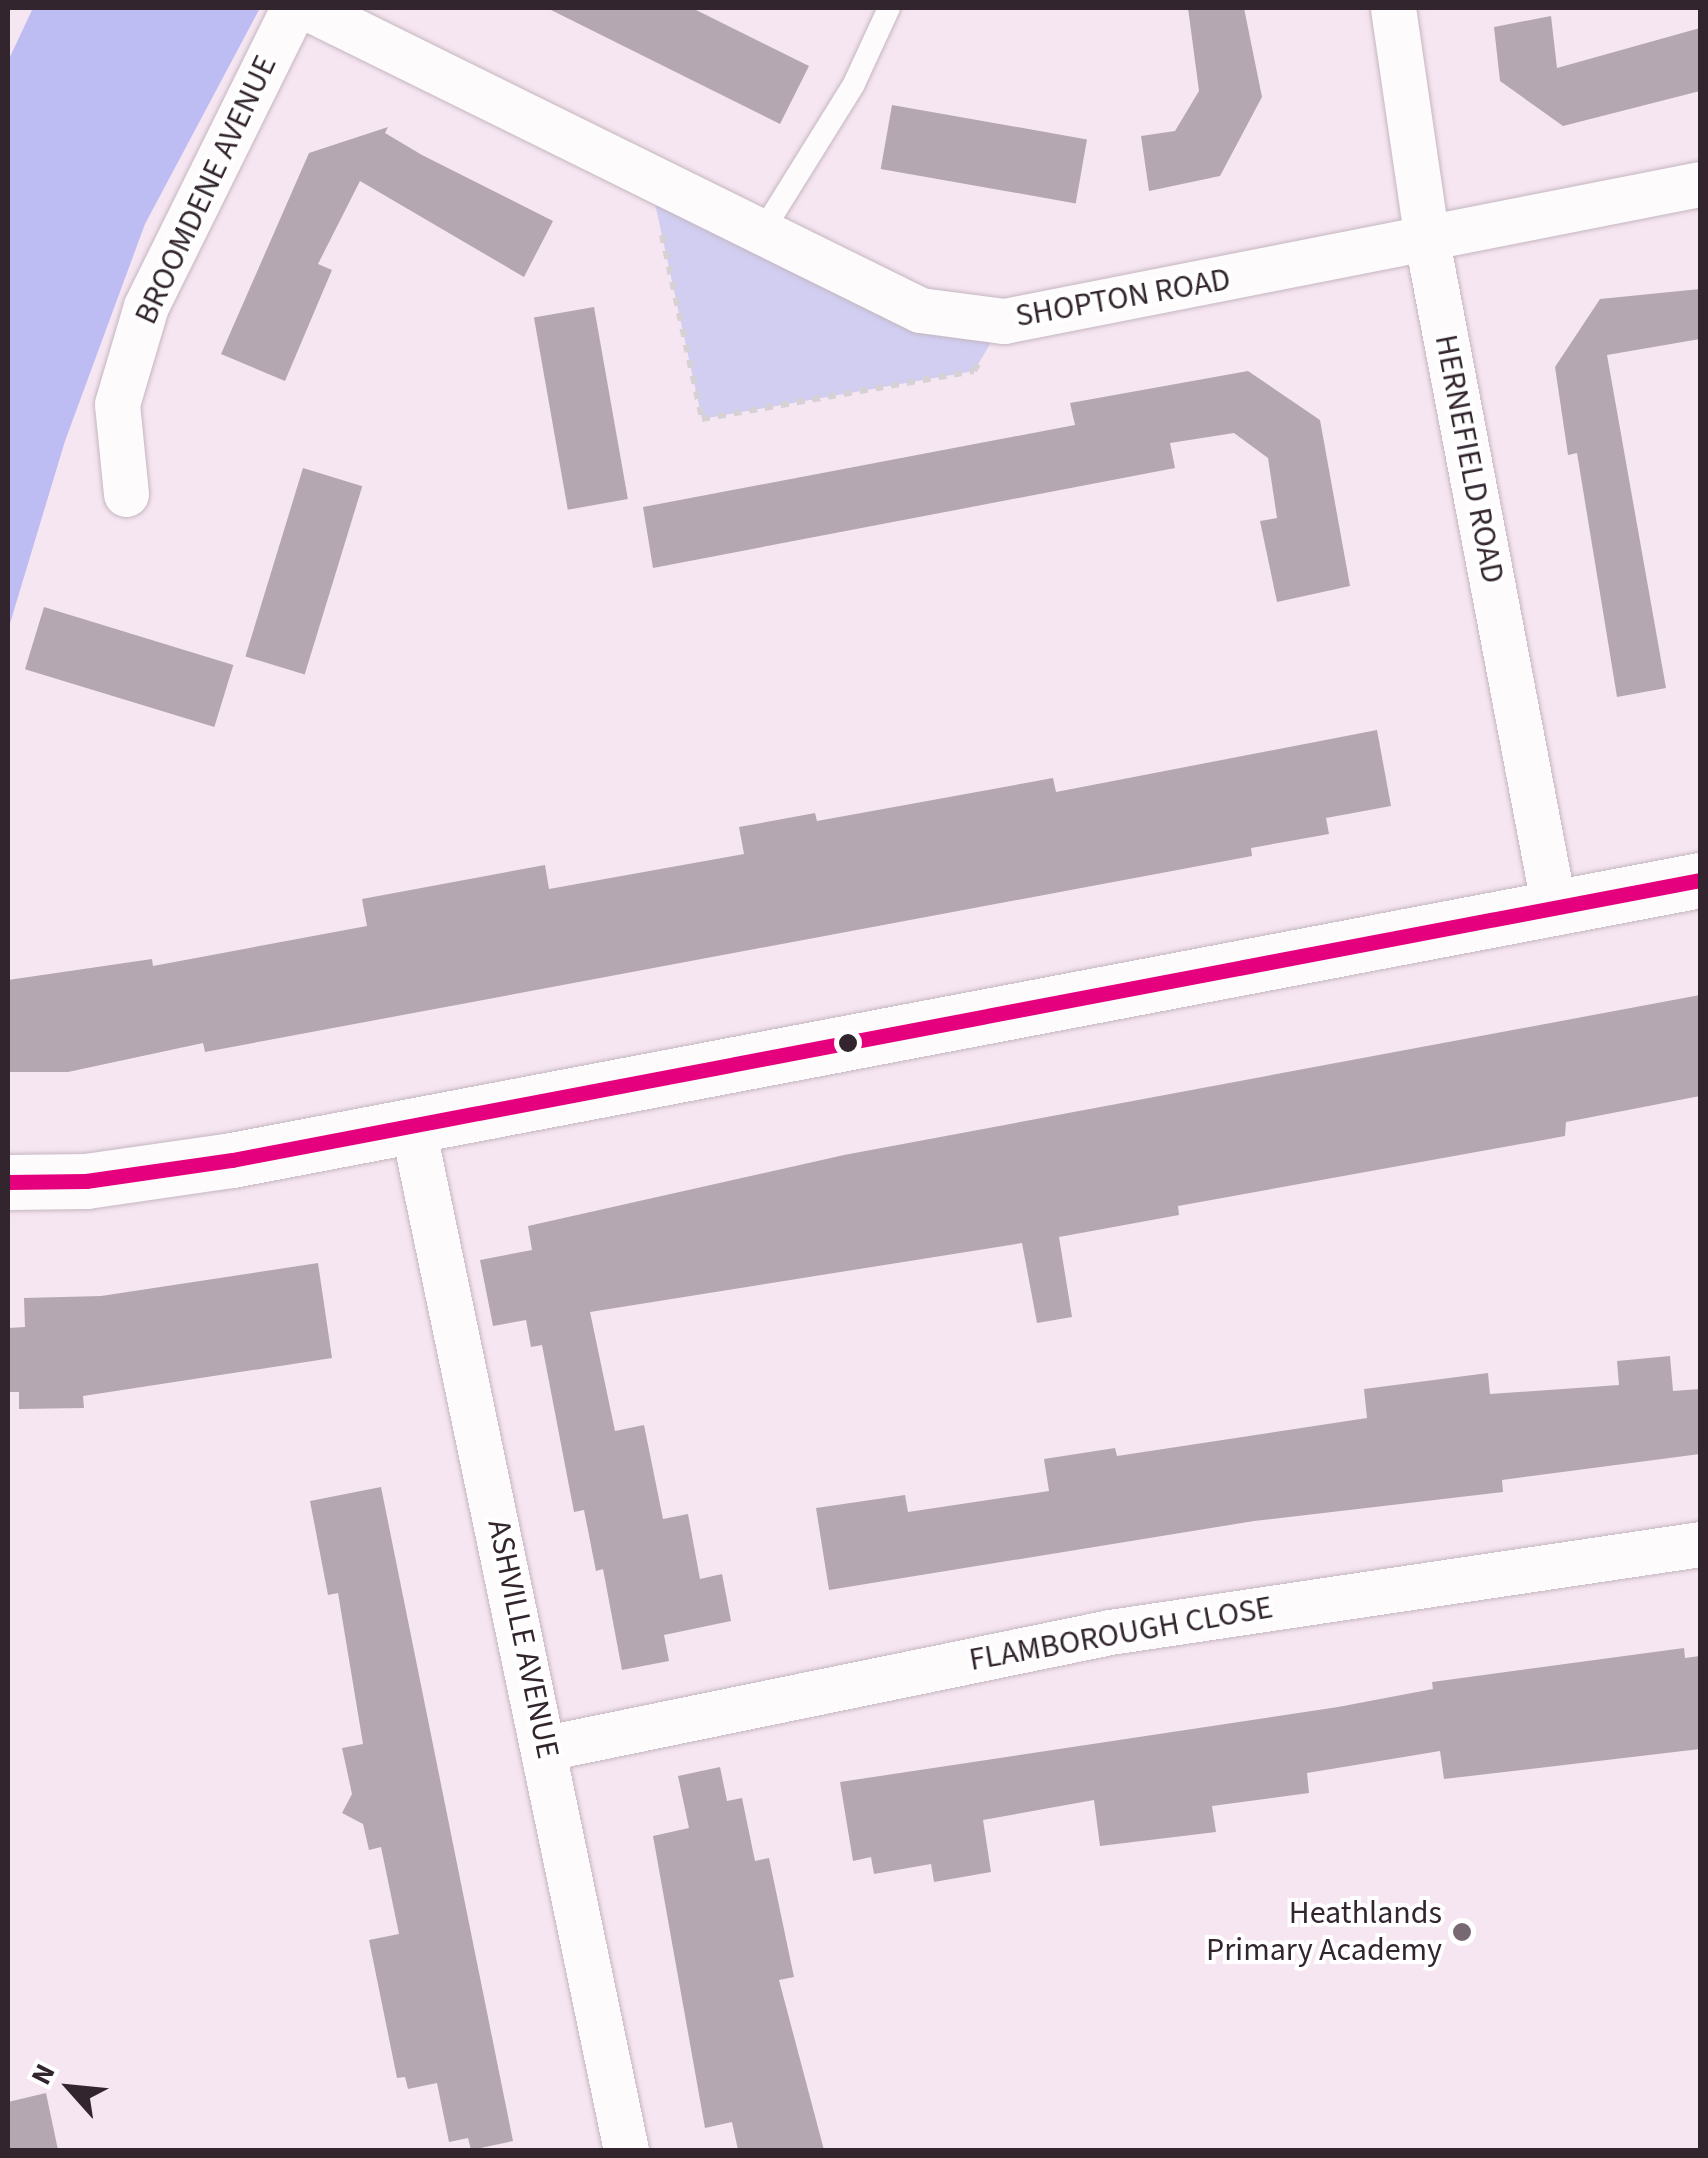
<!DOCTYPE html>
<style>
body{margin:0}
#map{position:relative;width:1708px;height:2158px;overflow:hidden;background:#f6e6f1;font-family:"Source Sans 3",sans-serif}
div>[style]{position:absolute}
.green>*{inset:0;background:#d1cef1}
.forest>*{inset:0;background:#bebdf3}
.building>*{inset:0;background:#b5a7b1;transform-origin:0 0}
.path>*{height:6px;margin-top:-3px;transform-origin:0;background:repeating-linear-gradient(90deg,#d6d1d4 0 8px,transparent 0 16px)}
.roads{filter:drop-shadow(0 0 2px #c4b6c0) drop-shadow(0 0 2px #c4b6c0)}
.service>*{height:22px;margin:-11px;padding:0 11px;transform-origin:11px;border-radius:11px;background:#fefbfd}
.minor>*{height:45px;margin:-22.5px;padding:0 22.5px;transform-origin:22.5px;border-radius:22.5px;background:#fefbfd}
.tertiary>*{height:55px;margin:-27.5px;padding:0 27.5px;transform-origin:27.5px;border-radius:27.5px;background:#fefbfd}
.bus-1>*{height:15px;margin:-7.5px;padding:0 7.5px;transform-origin:7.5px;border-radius:7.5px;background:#e5007d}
.dots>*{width:28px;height:28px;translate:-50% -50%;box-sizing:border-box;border:5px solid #fff;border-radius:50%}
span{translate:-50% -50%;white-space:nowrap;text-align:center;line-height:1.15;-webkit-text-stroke:8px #fff;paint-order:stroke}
.street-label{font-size:32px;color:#32252e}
.poi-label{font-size:32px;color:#32252e}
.right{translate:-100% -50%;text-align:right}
.frame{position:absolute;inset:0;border:10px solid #32252e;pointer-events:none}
.north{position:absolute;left:20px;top:2038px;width:100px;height:100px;-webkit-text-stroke:8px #fff;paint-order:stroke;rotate:297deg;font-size:28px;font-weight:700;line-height:40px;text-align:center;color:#32252e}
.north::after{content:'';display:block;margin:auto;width:35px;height:45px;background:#32252e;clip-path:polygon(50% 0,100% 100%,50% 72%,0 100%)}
</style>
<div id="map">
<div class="green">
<div style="clip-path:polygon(649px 176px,1004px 321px,974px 371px,702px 419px)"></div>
</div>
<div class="forest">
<div style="clip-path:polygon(33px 8px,260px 8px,145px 224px,65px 441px,8px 630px,8px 61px)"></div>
</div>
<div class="building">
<div style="clip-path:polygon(547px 8px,692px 8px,809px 66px,780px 124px)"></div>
<div style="clip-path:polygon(1188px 8px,1244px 8px,1262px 97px,1220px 176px,1149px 191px,1141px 136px,1175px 131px,1199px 91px)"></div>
<div style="clip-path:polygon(1551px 16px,1557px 68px,1700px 28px,1700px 91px,1563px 126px,1500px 81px,1494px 27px)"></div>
<div style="left:892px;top:105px;width:198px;height:65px;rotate:10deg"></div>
<div style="clip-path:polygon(388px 127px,385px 133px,422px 155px,553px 221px,524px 277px,360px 181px,318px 264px,332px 270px,285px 381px,221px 354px,309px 153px)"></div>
<div style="clip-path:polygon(1700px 289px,1700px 339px,1607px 355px,1666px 688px,1617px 697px,1577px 453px,1568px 455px,1555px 367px,1600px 299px)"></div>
<div style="left:594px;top:307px;width:195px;height:61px;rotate:80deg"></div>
<div style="clip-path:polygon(1248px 371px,1320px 420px,1350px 586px,1277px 602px,1260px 521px,1277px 518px,1268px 458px,1234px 433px,1170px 443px,1175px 468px,653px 568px,643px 507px,1075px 425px,1070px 403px)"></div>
<div style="left:303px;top:468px;width:62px;height:197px;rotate:17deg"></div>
<div style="left:44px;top:607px;width:198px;height:65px;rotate:17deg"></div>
<div style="clip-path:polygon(1377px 730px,1391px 806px,1326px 818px,1329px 834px,1251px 848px,1252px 856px,205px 1052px,203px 1043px,68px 1072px,8px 1072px,8px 980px,152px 959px,153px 966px,367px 926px,362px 899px,545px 865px,549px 889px,744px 854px,739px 827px,815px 813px,817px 821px,1053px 778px,1056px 792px)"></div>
<div style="clip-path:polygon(1700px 995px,1700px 1096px,1566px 1122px,1565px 1136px,1178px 1206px,1179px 1215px,1059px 1237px,1072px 1317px,1037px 1323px,1022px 1243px,590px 1312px,615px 1431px,644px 1425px,663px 1519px,688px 1514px,700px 1579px,722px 1574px,731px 1621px,664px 1635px,669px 1661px,622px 1670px,603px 1569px,596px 1571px,584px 1510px,574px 1512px,542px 1345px,531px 1347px,526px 1320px,493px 1326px,480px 1260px,532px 1250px,528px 1226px,844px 1155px)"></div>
<div style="clip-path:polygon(318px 1263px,332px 1358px,83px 1396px,84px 1408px,19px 1409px,19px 1392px,8px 1392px,8px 1328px,25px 1327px,24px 1298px,101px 1296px)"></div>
<div style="clip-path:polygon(1670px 1356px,1673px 1391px,1700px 1389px,1700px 1454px,1502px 1480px,1503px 1492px,1254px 1521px,829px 1590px,816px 1508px,905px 1495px,908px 1512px,1049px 1491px,1044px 1459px,1115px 1448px,1117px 1456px,1367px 1418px,1364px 1389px,1488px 1373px,1490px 1394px,1619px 1385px,1617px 1361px)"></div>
<div style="clip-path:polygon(381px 1487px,513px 2141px,471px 2150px,468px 2138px,449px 2142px,437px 2083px,408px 2089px,405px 2077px,397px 2078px,369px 1940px,399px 1934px,381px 1847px,369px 1850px,363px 1824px,342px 1813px,352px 1794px,342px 1748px,363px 1744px,338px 1593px,328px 1595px,310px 1501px)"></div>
<div style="clip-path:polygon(1684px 1648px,1685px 1658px,1700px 1656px,1700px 1749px,1444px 1779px,1440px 1751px,1307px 1773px,1309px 1793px,1212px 1806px,1216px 1832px,1100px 1846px,1094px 1800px,983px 1820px,991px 1872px,934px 1882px,931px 1864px,874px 1874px,871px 1857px,853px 1861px,840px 1782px,1338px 1707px,1433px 1689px,1432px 1682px)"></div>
<div style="clip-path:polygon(720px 1767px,727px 1801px,742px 1798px,755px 1861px,769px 1858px,794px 1977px,779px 1980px,824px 2150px,738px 2150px,732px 2122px,705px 2128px,653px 1836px,689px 1828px,678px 1776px)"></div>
<div style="clip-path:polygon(46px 2093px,58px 2150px,8px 2150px,8px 2102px)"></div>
</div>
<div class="path">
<div style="left:662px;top:235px;width:188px;rotate:77.7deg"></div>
<div style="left:702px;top:419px;width:276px;rotate:-10deg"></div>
<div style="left:974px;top:371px;width:8px;rotate:-60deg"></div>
</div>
<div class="roads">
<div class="service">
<div style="left:762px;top:232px;width:172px;rotate:-58.1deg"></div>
<div style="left:853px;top:86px;width:86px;rotate:-65.2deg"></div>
</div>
<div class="minor">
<div style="left:308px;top:8px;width:682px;rotate:26.26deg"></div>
<div style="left:920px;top:310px;width:85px;rotate:7.5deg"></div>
<div style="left:1004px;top:321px;width:709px;rotate:-11.14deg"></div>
<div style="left:1393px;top:8px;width:235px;rotate:81.7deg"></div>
<div style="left:1427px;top:241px;width:679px;rotate:79.22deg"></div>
<div style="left:126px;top:494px;width:90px;rotate:-95.7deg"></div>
<div style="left:117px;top:404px;width:102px;rotate:-73.5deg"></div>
<div style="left:146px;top:306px;width:332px;rotate:-63.7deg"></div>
<div style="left:413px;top:1128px;width:1044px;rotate:78.23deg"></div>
<div style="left:546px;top:1748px;width:576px;rotate:-11.62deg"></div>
<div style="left:1110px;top:1632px;width:597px;rotate:-8.48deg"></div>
</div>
<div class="tertiary">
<div style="left:8px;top:1182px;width:78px;rotate:-0.7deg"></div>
<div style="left:86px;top:1181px;width:148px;rotate:-8.2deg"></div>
<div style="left:232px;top:1160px;width:1494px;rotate:-10.8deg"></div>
</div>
</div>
<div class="bus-1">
<div style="left:8px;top:1182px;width:78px;rotate:-0.7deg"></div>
<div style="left:86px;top:1181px;width:148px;rotate:-8.2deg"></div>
<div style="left:232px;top:1160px;width:1494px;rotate:-10.8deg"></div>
</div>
<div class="dots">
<div style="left:848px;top:1043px;background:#32252e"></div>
<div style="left:1462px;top:1932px;background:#776972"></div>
</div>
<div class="street-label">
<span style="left:206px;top:190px;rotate:-65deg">BROOMDENE AVENUE</span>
<span style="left:1123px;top:298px;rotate:-10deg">SHOPTON ROAD</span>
<span style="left:1469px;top:459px;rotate:79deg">HERNEFIELD ROAD</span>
<span style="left:1121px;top:1634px;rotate:-10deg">FLAMBOROUGH CLOSE</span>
<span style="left:523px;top:1639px;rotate:78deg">ASHVILLE AVENUE</span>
</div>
<div class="poi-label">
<span class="right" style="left:1442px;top:1932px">Heathlands<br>Primary Academy</span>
</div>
<div class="frame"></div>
<div class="north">N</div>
</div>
